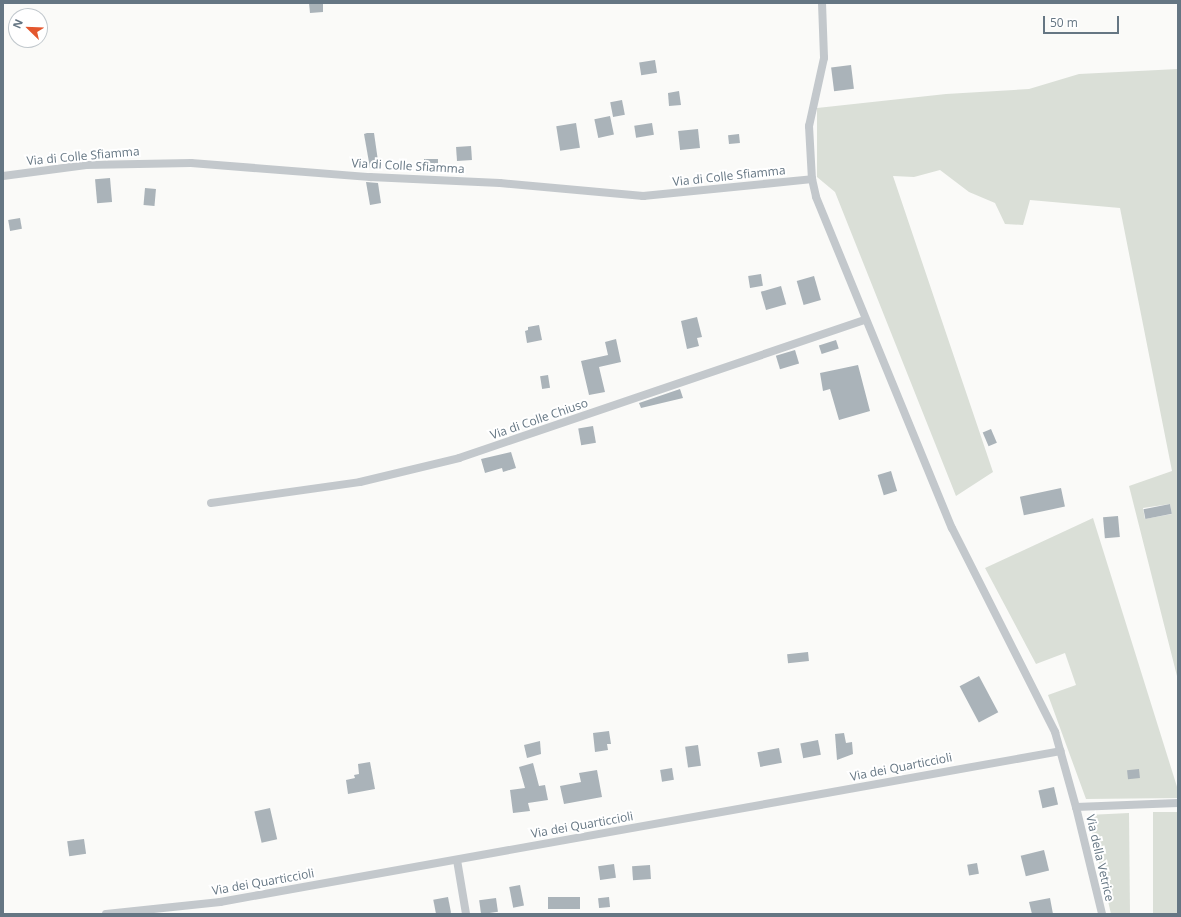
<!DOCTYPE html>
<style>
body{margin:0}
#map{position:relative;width:1181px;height:917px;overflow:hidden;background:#fafaf8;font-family:"Open Sans",sans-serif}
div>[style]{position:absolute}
.green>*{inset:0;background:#dadfd7;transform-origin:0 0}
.building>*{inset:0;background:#aab3b9;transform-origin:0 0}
.street>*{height:8px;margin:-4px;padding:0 4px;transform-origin:4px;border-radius:4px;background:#c3c8cc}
span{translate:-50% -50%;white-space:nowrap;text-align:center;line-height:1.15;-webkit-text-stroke:4px #fff;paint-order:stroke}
.street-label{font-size:12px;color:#657683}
.frame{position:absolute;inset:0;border:4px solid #657683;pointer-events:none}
.north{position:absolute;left:8px;top:8px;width:40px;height:40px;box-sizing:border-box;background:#fff;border:1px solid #c1c8cd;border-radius:50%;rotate:293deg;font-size:11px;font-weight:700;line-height:16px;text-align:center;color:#657683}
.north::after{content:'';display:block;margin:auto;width:14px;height:18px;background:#e4572e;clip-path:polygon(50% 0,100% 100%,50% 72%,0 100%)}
.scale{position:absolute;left:1043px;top:16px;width:76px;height:18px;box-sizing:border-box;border:2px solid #657683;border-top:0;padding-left:5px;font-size:12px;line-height:14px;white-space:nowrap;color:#657683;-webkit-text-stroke:3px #fff;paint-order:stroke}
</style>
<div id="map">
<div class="green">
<div style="clip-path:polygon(evenodd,1178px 69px,1178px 680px,1129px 486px,1172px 471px,1120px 208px,1030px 200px,1023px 225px,1005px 224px,995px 203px,969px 192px,940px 170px,914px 177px,893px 176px,993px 472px,956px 496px,835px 192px,817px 177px,817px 108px,946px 94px,1029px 89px,1079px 74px,1178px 69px,1170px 504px,1172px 514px,1145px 519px,1143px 508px,1170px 504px)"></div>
<div style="clip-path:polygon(1093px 518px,1178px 790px,1178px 798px,1086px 799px,1048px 695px,1076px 685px,1065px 653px,1036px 664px,985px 568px)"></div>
<div style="left:1178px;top:812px;width:102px;height:25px;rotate:90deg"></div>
<div style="clip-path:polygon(1129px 813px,1130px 914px,1111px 914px,1088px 815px)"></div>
</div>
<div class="building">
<div style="clip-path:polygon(309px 3px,323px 3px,323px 12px,310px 13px)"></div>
<div style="left:655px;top:60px;width:13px;height:16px;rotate:81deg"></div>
<div style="left:851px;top:65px;width:24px;height:20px;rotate:83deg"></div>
<div style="clip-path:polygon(679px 91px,681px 105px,669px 106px,668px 93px)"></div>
<div style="left:622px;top:100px;width:15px;height:12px;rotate:79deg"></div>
<div style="left:610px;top:116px;width:19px;height:16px;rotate:78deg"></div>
<div style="left:576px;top:123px;width:25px;height:20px;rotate:81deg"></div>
<div style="left:652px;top:123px;width:12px;height:18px;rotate:81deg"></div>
<div style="left:698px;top:129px;width:19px;height:20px;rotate:84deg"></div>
<div style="clip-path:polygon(367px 133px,374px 133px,379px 168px,370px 168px,364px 134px)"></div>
<div style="left:739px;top:134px;width:9px;height:11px;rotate:84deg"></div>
<div style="left:471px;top:146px;width:14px;height:15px;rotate:86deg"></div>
<div style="left:424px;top:159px;width:14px;height:11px"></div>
<div style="left:110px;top:178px;width:24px;height:15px;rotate:85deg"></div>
<div style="clip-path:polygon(366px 182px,378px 183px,381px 203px,370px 205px)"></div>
<div style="left:145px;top:188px;width:11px;height:17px;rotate:5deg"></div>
<div style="left:20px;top:218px;width:11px;height:12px;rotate:80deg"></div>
<div style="left:761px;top:274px;width:12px;height:13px;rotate:81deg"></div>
<div style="left:814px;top:276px;width:25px;height:18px;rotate:74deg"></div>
<div style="left:781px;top:286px;width:19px;height:21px;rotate:74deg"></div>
<div style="clip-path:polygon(697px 317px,702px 337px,697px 338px,699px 346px,687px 349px,681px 321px)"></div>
<div style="clip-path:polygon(539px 325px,542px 340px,527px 343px,525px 331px,528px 330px,528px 327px)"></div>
<div style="clip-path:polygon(616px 339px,621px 362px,599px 367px,605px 392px,589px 395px,581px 361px,608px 355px,605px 342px)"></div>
<div style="left:836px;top:340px;width:9px;height:18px;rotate:72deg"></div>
<div style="left:795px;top:350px;width:14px;height:20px;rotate:73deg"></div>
<div style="clip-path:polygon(858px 365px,870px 411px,839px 420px,830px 389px,823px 391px,820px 373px)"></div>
<div style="left:548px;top:375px;width:13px;height:8px;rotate:81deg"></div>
<div style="clip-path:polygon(680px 389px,683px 398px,641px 408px,639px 403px)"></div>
<div style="left:593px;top:426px;width:17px;height:15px;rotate:80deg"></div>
<div style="left:991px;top:429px;width:15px;height:9px;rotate:67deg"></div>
<div style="clip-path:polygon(511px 452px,516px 468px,503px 472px,502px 468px,485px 473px,481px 459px)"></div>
<div style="left:891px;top:471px;width:21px;height:14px;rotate:73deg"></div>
<div style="left:1061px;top:488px;width:19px;height:42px;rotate:78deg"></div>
<div style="left:1170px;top:504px;width:10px;height:27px;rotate:79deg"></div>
<div style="left:1118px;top:516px;width:21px;height:15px;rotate:85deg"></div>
<div style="left:808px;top:652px;width:9px;height:21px;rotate:84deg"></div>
<div style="left:979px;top:676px;width:41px;height:22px;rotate:62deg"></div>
<div style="clip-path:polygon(609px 731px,611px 744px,607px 744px,608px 750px,595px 752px,593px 733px)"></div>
<div style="clip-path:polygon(844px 733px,846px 743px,852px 742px,853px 754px,837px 760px,835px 734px)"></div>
<div style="left:818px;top:740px;width:15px;height:18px;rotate:79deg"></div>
<div style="clip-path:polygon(540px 741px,541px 754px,527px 758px,524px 745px)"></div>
<div style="left:698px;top:745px;width:21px;height:13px;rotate:82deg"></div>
<div style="left:779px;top:748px;width:15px;height:22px;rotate:79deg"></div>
<div style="clip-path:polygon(370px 762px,375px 789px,348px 794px,346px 780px,355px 778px,354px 775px,359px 774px,358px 764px)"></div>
<div style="clip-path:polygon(533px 763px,539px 786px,545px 785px,548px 800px,528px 803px,530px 811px,513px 813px,510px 790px,525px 788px,519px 767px)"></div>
<div style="left:672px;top:768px;width:12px;height:12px;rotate:81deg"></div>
<div style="left:1139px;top:769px;width:9px;height:12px;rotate:84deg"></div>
<div style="clip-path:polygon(597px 770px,602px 797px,564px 804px,560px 786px,581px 782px,579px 773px)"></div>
<div style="left:1054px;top:787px;width:18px;height:16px;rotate:77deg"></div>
<div style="left:270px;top:808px;width:32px;height:16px;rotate:77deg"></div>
<div style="left:84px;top:839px;width:15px;height:17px;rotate:82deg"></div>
<div style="left:1044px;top:850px;width:21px;height:24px;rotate:76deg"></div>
<div style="left:977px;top:863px;width:11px;height:10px;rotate:80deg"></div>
<div style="left:614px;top:864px;width:14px;height:16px;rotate:82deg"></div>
<div style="left:650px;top:865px;width:14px;height:18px;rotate:86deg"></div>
<div style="left:520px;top:885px;width:21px;height:11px;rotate:79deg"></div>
<div style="left:448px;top:897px;width:16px;height:15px;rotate:79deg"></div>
<div style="left:548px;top:897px;width:32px;height:12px"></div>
<div style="left:609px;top:897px;width:10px;height:11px;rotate:84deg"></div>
<div style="left:496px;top:898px;width:14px;height:17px;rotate:82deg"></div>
<div style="clip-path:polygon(1050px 898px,1053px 914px,1032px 914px,1029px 902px)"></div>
</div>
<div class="street">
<div style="left:822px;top:3px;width:55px;rotate:87.9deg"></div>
<div style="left:824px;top:58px;width:70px;rotate:102.4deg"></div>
<div style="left:809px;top:126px;width:53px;rotate:86.8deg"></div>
<div style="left:812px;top:179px;width:18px;rotate:77deg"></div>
<div style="left:816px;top:197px;width:358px;rotate:67.7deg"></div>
<div style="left:952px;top:528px;width:229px;rotate:63.2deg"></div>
<div style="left:1055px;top:732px;width:78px;rotate:74.4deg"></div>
<div style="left:1076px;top:807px;width:110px;rotate:76.3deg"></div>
<div style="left:3px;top:176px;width:84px;rotate:-7.5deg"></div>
<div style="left:86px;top:165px;width:105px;rotate:-1.1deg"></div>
<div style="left:191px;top:163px;width:180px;rotate:4.5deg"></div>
<div style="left:370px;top:177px;width:130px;rotate:2.6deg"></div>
<div style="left:500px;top:183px;width:144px;rotate:5.2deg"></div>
<div style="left:643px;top:196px;width:170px;rotate:-5.7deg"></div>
<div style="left:211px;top:503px;width:150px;rotate:-8deg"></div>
<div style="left:360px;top:482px;width:102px;rotate:-13.6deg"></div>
<div style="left:459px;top:458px;width:429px;rotate:-18.8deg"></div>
<div style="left:1076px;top:807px;width:102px;rotate:-2.2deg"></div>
<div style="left:457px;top:860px;width:55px;rotate:80.5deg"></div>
<div style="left:106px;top:914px;width:115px;rotate:-6deg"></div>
<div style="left:220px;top:902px;width:854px;rotate:-10.18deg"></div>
</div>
<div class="street-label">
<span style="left:83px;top:156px;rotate:-5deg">Via di Colle Sfiamma</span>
<span style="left:408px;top:166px;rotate:3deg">Via di Colle Sfiamma</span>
<span style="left:729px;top:176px;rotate:-6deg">Via di Colle Sfiamma</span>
<span style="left:539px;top:419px;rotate:-19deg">Via di Colle Chiuso</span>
<span style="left:901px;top:767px;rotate:-11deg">Via dei Quarticcioli</span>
<span style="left:582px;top:825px;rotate:-10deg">Via dei Quarticcioli</span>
<span style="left:1100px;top:858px;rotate:77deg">Via della Vetrice</span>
<span style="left:263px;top:882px;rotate:-10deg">Via dei Quarticcioli</span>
</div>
<div class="frame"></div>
<div class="north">N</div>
<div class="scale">50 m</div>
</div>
